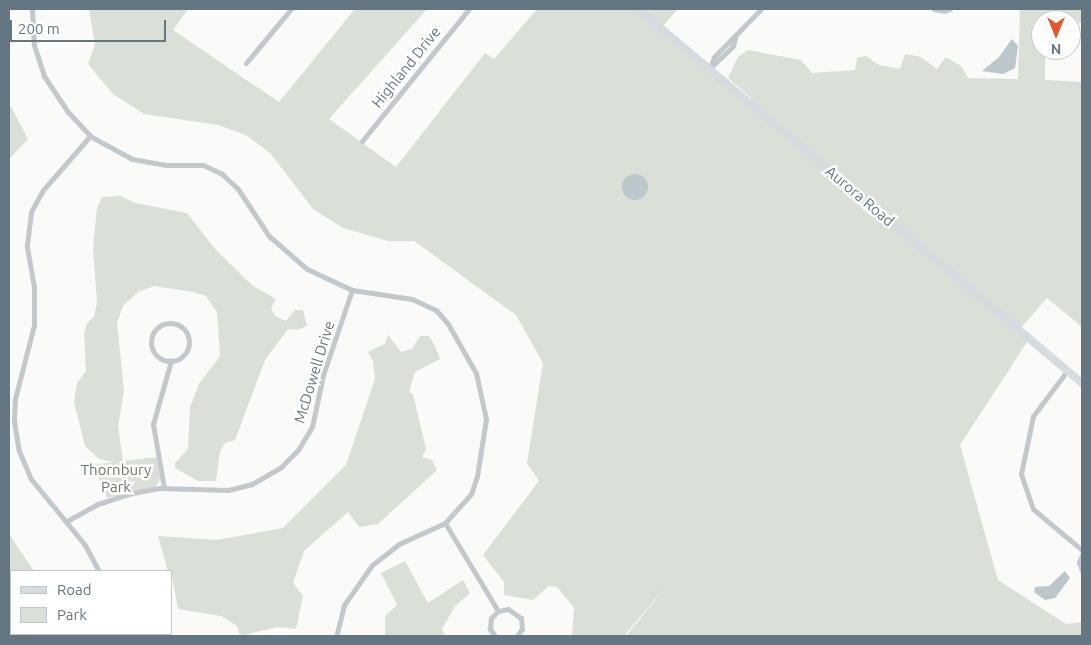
<!DOCTYPE html>
<style>
body{margin:0}
#map{position:relative;width:1091px;height:645px;overflow:hidden;background:#fafaf8;font-family:Ubuntu,sans-serif}
div>[style]{position:absolute}
.green>*{inset:0;background:#dadfd7;transform-origin:0 0}
.water>*{inset:0;background:#bbc7cb}
.round{border-radius:50%}
.street>*{height:5px;margin:-2.5px;padding:0 2.5px;transform-origin:2.5px;border-radius:2.5px;background:#c3c8cc}
.street>.ring{margin:-2.5px;padding:0;box-sizing:content-box;background:none;border:5px solid #c3c8cc;border-radius:50%}
.primary>*{height:8px;margin:-4px;padding:0 4px;transform-origin:4px;border-radius:4px;background:#d6dbdf}
span{translate:-50% -50%;white-space:nowrap;text-align:center;line-height:1.15;-webkit-text-stroke:5px #fff;paint-order:stroke}
.street-label{font-size:15px;color:#657683}
.park-label{font-size:15px;color:#687a64}
.frame{position:absolute;inset:0;border:10px solid #657683;pointer-events:none}
.legend{position:absolute;left:10px;top:570px;width:162px;height:65px;box-sizing:border-box;background:#fff;border:1px solid #c1c8cd;margin:0;padding:6px 9px;list-style:none;font-size:15px;color:#657683}
.legend li{display:flex;align-items:center;gap:10px;height:25px}
.legend b{width:25px;border:1px solid #c1c8cd}
.north{position:absolute;left:1031px;top:10px;width:50px;height:50px;box-sizing:border-box;background:#fff;border:1px solid #c1c8cd;border-radius:50%;rotate:180deg;font-size:14px;font-weight:700;line-height:20px;text-align:center;color:#657683}
.north::after{content:'';display:block;margin:auto;width:18px;height:22px;background:#e4572e;clip-path:polygon(50% 0,100% 100%,50% 72%,0 100%)}
.scale{position:absolute;left:10px;top:20px;width:156px;height:22px;box-sizing:border-box;border:2px solid #657683;border-top:0;padding-left:6px;font-size:15px;line-height:18px;white-space:nowrap;color:#657683;-webkit-text-stroke:4px #fff;paint-order:stroke}
</style>
<div id="map">
<div class="green">
<div style="clip-path:polygon(89px 9px,188px 9px,173px 30px,279px 102px,355px 9px,427px 9px,329px 119px,396px 167px,485px 53px,494px 59px,537px 9px,678px 9px,661px 28px,749px 102px,752px 99px,728px 78px,738px 57px,748px 50px,801px 60px,812px 73px,855px 70px,857px 58px,866px 56px,879px 65px,900px 69px,905px 54px,921px 57px,937px 69px,946px 57px,961px 66px,968px 78px,1018px 79px,1020px 9px,1082px 9px,1082px 23px,1041px 20px,1041px 50px,1045px 50px,1045px 80px,1082px 82px,1082px 327px,1047px 298px,1019px 330px,1029px 339px,960px 445px,998px 580px,1066px 624px,1082px 622px,1082px 636px,626px 636px,668px 584px,624px 636px,572px 636px,574px 608px,557px 587px,549px 586px,533px 600px,504px 595px,504px 582px,483px 555px,539px 481px,527px 463px,543px 363px,516px 315px,414px 241px,388px 241px,343px 228px,313px 209px,271px 154px,246px 135px,218px 125px,144px 114px,113px 94px,88px 64px,95px 44px)"></div>
<div style="clip-path:polygon(9px 103px,28px 139px,9px 159px)"></div>
<div style="clip-path:polygon(121px 196px,135px 203px,187px 213px,216px 250px,253px 286px,276px 299px,271px 309px,275px 316px,286px 321px,295px 310px,303px 310px,307px 326px,297px 330px,288px 329px,265px 360px,235px 440px,225px 443px,220px 451px,216px 481px,198px 481px,175px 468px,175px 463px,188px 449px,190px 407px,199px 384px,220px 356px,217px 312px,206px 296px,193px 292px,154px 286px,138px 292px,123px 306px,117px 323px,124px 391px,118px 426px,123px 461px,157px 457px,160px 480px,155px 487px,107px 498px,93px 465px,113px 462px,99px 459px,85px 446px,74px 402px,77px 383px,86px 371px,84px 333px,87px 323px,94px 317px,97px 302px,93px 248px,97px 208px,102px 197px)"></div>
<div style="clip-path:polygon(388px 335px,401px 352px,412px 349px,420px 336px,429px 336px,436px 348px,440px 359px,415px 372px,409px 392px,413px 394px,426px 449px,422px 457px,432px 460px,437px 470px,378px 524px,359px 527px,348px 512px,304px 551px,293px 583px,303px 596px,296px 629px,278px 627px,240px 636px,237px 626px,221px 616px,178px 609px,171px 571px,168px 571px,158px 536px,217px 540px,283px 528px,346px 465px,375px 379px,373px 361px,368px 352px,385px 344px)"></div>
<div style="clip-path:polygon(9px 534px,34px 571px,11px 571px,11px 634px,50px 636px,9px 636px)"></div>
<div style="clip-path:polygon(405px 561px,428px 603px,463px 580px,470px 593px,455px 606px,442px 629px,445px 636px,385px 636px,385px 616px,397px 605px,381px 573px)"></div>
<div style="left:126px;top:634px;width:39px;height:2px"></div>
</div>
<div class="water">
<div style="clip-path:polygon(1012px 39px,1018px 46px,1015px 68px,1003px 74px,982px 71px,999px 57px)"></div>
<div class="round" style="left:622px;top:174px;width:26px;height:26px"></div>
<div style="clip-path:polygon(1065px 571px,1070px 578px,1055px 598px,1045px 600px,1034px 592px,1035px 587px,1049px 586px)"></div>
</div>
<div class="street">
<div style="left:32px;top:9px;width:36px;rotate:87deg"></div>
<div style="left:34px;top:45px;width:33px;rotate:72deg"></div>
<div style="left:44px;top:76px;width:43px;rotate:56.3deg"></div>
<div style="left:68px;top:112px;width:33px;rotate:47deg"></div>
<div style="left:90px;top:136px;width:48px;rotate:28.7deg"></div>
<div style="left:132px;top:159px;width:34px;rotate:10deg"></div>
<div style="left:165px;top:165px;width:38px"></div>
<div style="left:203px;top:165px;width:21px;rotate:25deg"></div>
<div style="left:222px;top:174px;width:22px;rotate:43deg"></div>
<div style="left:238px;top:189px;width:56px;rotate:56.6deg"></div>
<div style="left:269px;top:236px;width:50px;rotate:41deg"></div>
<div style="left:307px;top:269px;width:50px;rotate:25deg"></div>
<div style="left:352px;top:290px;width:61px;rotate:8.5deg"></div>
<div style="left:412px;top:299px;width:26px;rotate:25deg"></div>
<div style="left:436px;top:310px;width:18px;rotate:49deg"></div>
<div style="left:448px;top:324px;width:56px;rotate:60.3deg"></div>
<div style="left:476px;top:373px;width:47px;rotate:77.7deg"></div>
<div style="left:486px;top:419px;width:58px;rotate:99deg"></div>
<div style="left:477px;top:476px;width:19px;rotate:108deg"></div>
<div style="left:471px;top:494px;width:39px;rotate:132deg"></div>
<div style="left:445px;top:523px;width:51px;rotate:155.5deg"></div>
<div style="left:399px;top:544px;width:34px;rotate:142deg"></div>
<div style="left:372px;top:565px;width:49px;rotate:125deg"></div>
<div style="left:344px;top:605px;width:32px;rotate:104deg"></div>
<div style="left:934px;top:9px;width:10px;rotate:11deg"></div>
<div style="left:944px;top:11px;width:6px;rotate:-18deg"></div>
<div style="left:735px;top:38px;width:8px;rotate:104deg"></div>
<div style="left:733px;top:46px;width:32px;rotate:136deg"></div>
<div style="left:710px;top:68px;width:12px;rotate:-70deg"></div>
<div style="left:714px;top:57px;width:67px;rotate:-45.6deg"></div>
<div style="left:246px;top:63px;width:70px;rotate:-50.2deg"></div>
<div style="left:90px;top:136px;width:72px;rotate:131deg"></div>
<div style="left:43px;top:190px;width:25px;rotate:119deg"></div>
<div style="left:31px;top:212px;width:35px;rotate:97deg"></div>
<div style="left:27px;top:247px;width:41px;rotate:80.1deg"></div>
<div style="left:34px;top:287px;width:38px;rotate:90deg"></div>
<div style="left:34px;top:325px;width:76px;rotate:104.4deg"></div>
<div style="left:15px;top:399px;width:22px;rotate:93deg"></div>
<div style="left:14px;top:421px;width:30px;rotate:81deg"></div>
<div style="left:19px;top:451px;width:30px;rotate:67deg"></div>
<div style="left:31px;top:479px;width:85px;rotate:50.7deg"></div>
<div style="left:85px;top:545px;width:30px;rotate:62deg"></div>
<div style="left:362px;top:141px;width:170px;rotate:-51deg"></div>
<div class="ring" style="left:151px;top:323px;width:33px;height:33px"></div>
<div style="left:1067px;top:371px;width:56px;rotate:127.1deg"></div>
<div style="left:1033px;top:416px;width:59px;rotate:101.7deg"></div>
<div style="left:1021px;top:474px;width:37px;rotate:71deg"></div>
<div style="left:1033px;top:509px;width:64px;rotate:39.9deg"></div>
<div style="left:164px;top:488px;width:65px;rotate:-99.8deg"></div>
<div style="left:153px;top:424px;width:66px;rotate:-74.1deg"></div>
<div style="left:67px;top:521px;width:35px;rotate:-29deg"></div>
<div style="left:98px;top:504px;width:32px;rotate:-18deg"></div>
<div style="left:128px;top:494px;width:32px;rotate:-11deg"></div>
<div style="left:159px;top:488px;width:69px;rotate:1.7deg"></div>
<div style="left:228px;top:490px;width:25px;rotate:-14deg"></div>
<div style="left:252px;top:484px;width:34px;rotate:-30deg"></div>
<div style="left:281px;top:467px;width:24px;rotate:-45deg"></div>
<div style="left:298px;top:450px;width:27px;rotate:-59deg"></div>
<div style="left:312px;top:427px;width:53px;rotate:-78.1deg"></div>
<div style="left:323px;top:375px;width:90px;rotate:-71.2deg"></div>
<div style="left:445px;top:523px;width:103px;rotate:58.9deg"></div>
<div style="left:1082px;top:555px;width:8px;rotate:113deg"></div>
<div style="left:1079px;top:562px;width:9px;rotate:72deg"></div>
<div style="left:113px;top:634px;width:2px;rotate:63deg"></div>
<div style="left:495px;top:636px;width:9px;rotate:-126deg"></div>
<div style="left:490px;top:629px;width:11px;rotate:-85deg"></div>
<div style="left:491px;top:618px;width:10px;rotate:-45deg"></div>
<div style="left:498px;top:611px;width:10px;rotate:-11deg"></div>
<div style="left:508px;top:609px;width:16px;rotate:35deg"></div>
<div style="left:521px;top:618px;width:11px;rotate:85deg"></div>
<div style="left:522px;top:629px;width:9px;rotate:126deg"></div>
</div>
<div class="primary">
<div style="left:638px;top:9px;width:581px;rotate:40.11deg"></div>
</div>
<div class="street-label">
<span style="left:406px;top:67px;rotate:-51deg">Highland Drive</span>
<span style="left:860px;top:196px;rotate:40deg">Aurora Road</span>
<span style="left:314px;top:372px;rotate:-73deg">McDowell Drive</span>
</div>
<div class="park-label">
<span style="left:116px;top:478px">Thornbury<br>Park</span>
</div>
<div class="frame"></div>
<ul class="legend">
<li><b style="height:6px;background:#d6dbdf"></b>Road</li>
<li><b style="height:14px;background:#dadfd7"></b>Park</li>
</ul>
<div class="north">N</div>
<div class="scale">200 m</div>
</div>
